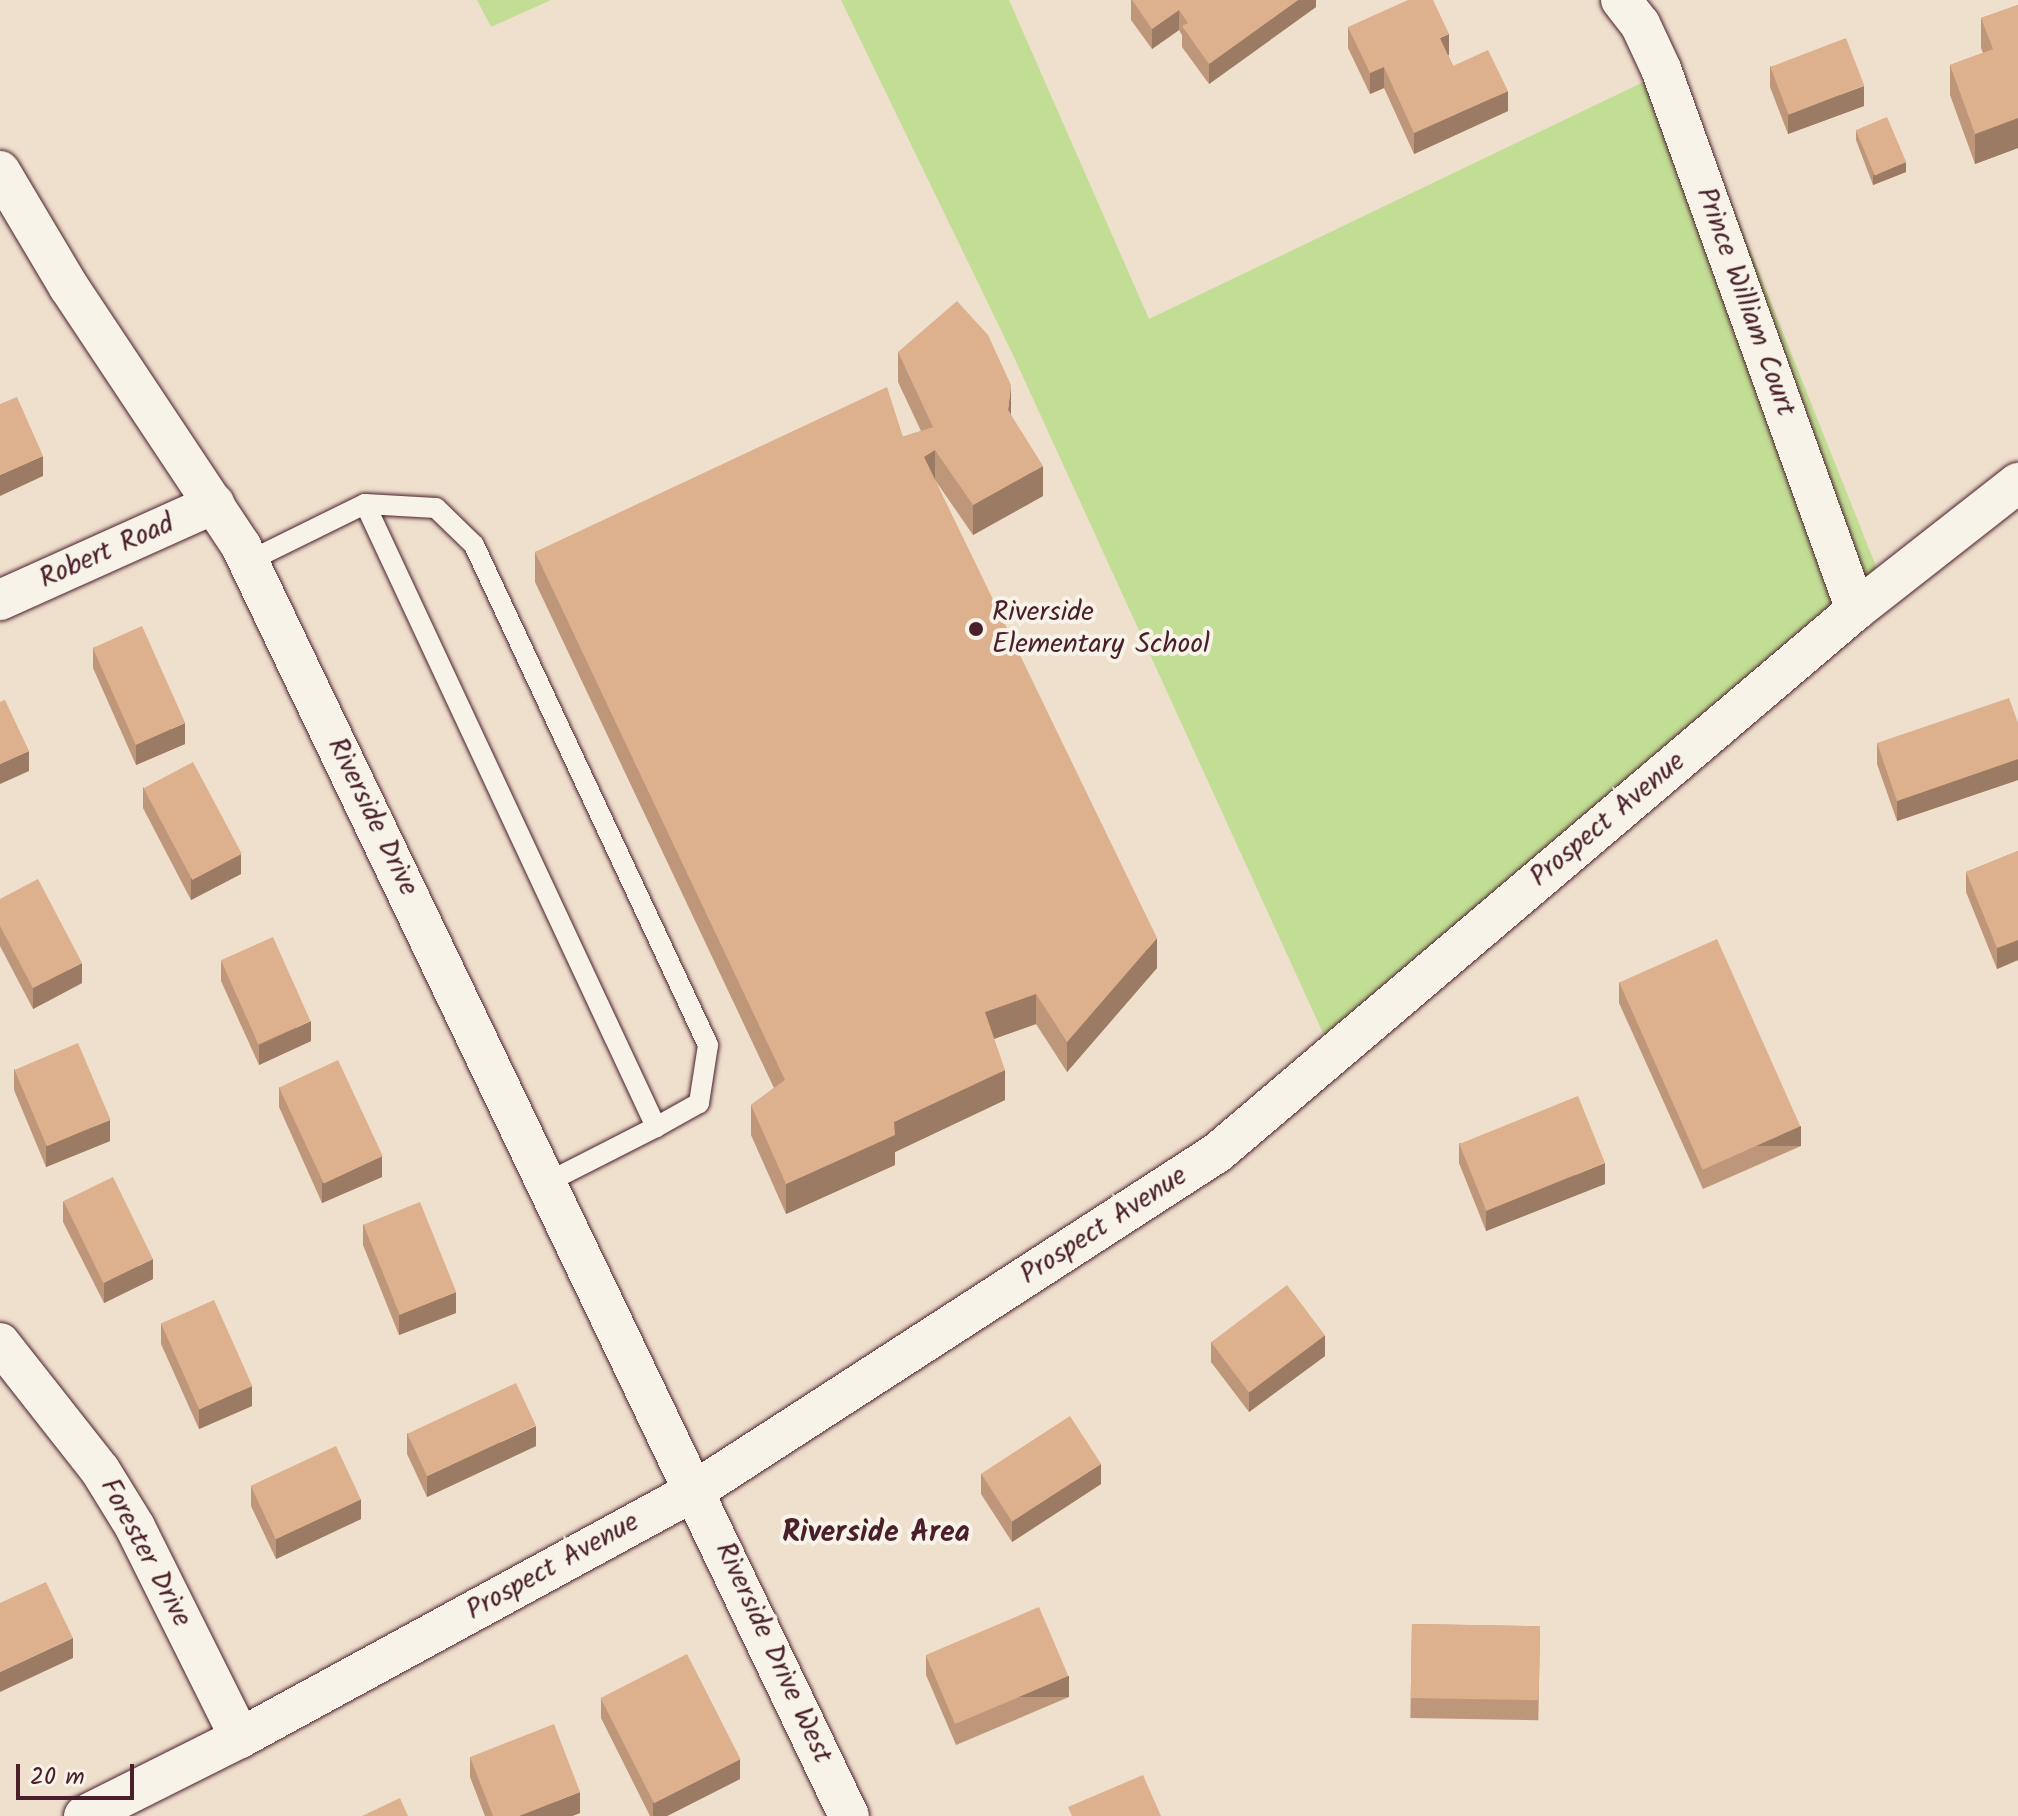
<!DOCTYPE html>
<style>
body{margin:0}
#map{position:relative;width:2018px;height:1816px;overflow:hidden;background:#efdfcd;font-family:Kalam,sans-serif}
div>[style]{position:absolute}
.green>*{inset:0;background:#c2dd94}
.roads{filter:drop-shadow(0 0 2px #4a1f2b) drop-shadow(0 0 2px #4a1f2b)}
.lane>*{height:20px;margin:-10px;padding:0 10px;transform-origin:10px;border-radius:10px;background:#f7f3e8}
.street>*{height:40px;margin:-20px;padding:0 20px;transform-origin:20px;border-radius:20px;background:#f7f3e8}
.wall>*{inset:0;background:#be977a;transform-origin:0 0}
.shaded-wall>*{inset:0;background:#9b7b63;transform-origin:0 0}
.building>*{inset:0;background:#ddb08e;transform-origin:0 0}
.dots>*{width:22px;height:22px;translate:-50% -50%;box-sizing:border-box;border:4px solid #f7f3e8;border-radius:50%}
span{translate:-50% -50%;white-space:nowrap;text-align:center;line-height:1.15;-webkit-text-stroke:8px #f7f3e8;paint-order:stroke}
.street-label{font-size:28px;color:#4a1f2b}
.poi-label{font-size:28px;color:#4a1f2b}
.left{translate:0 -50%;text-align:left}
.neighbourhood-label{font-size:30px;color:#4a1f2b;font-weight:700}
.scale{position:absolute;left:16px;top:1764px;width:118px;height:36px;box-sizing:border-box;border:4px solid #4a1f2b;border-top:0;padding-left:10px;font-size:24px;line-height:28px;white-space:nowrap;color:#4a1f2b;-webkit-text-stroke:6px #f7f3e8;paint-order:stroke}
</style>
<div id="map">
<div class="green">
<div style="clip-path:polygon(477px 0,551px 0,491px 27px)"></div>
<div style="clip-path:polygon(841px 0,1009px 0,1149px 319px,1677px 66px,1887px 594px,1339px 1068px,1014px 357px)"></div>
</div>
<div class="roads">
<div class="lane">
<div style="left:365px;top:504px;width:71px;rotate:3.2deg"></div>
<div style="left:436px;top:508px;width:53px;rotate:44.2deg"></div>
<div style="left:474px;top:545px;width:552px;rotate:64.92deg"></div>
<div style="left:708px;top:1045px;width:59px;rotate:98.8deg"></div>
<div style="left:699px;top:1103px;width:49px;rotate:150.8deg"></div>
<div style="left:249px;top:561px;width:129px;rotate:-26.2deg"></div>
<div style="left:365px;top:504px;width:688px;rotate:64.96deg"></div>
<div style="left:656px;top:1127px;width:121px;rotate:153deg"></div>
</div>
<div class="street">
<div style="left:1621px;top:0;width:31px;rotate:52deg"></div>
<div style="left:1640px;top:24px;width:50px;rotate:65deg"></div>
<div style="left:1661px;top:69px;width:575px;rotate:70.18deg"></div>
<div style="left:0;top:171px;width:135px;rotate:59.3deg"></div>
<div style="left:69px;top:287px;width:311px;rotate:56.4deg"></div>
<div style="left:241px;top:546px;width:1408px;rotate:64.42deg"></div>
<div style="left:0;top:600px;width:235px;rotate:-24.2deg"></div>
<div style="left:0;top:1343px;width:162px;rotate:51.8deg"></div>
<div style="left:100px;top:1470px;width:67px;rotate:58.4deg"></div>
<div style="left:135px;top:1527px;width:236px;rotate:63.5deg"></div>
<div style="left:84px;top:1816px;width:174px;rotate:-26.6deg"></div>
<div style="left:240px;top:1738px;width:519px;rotate:-28.54deg"></div>
<div style="left:696px;top:1490px;width:620px;rotate:-32.9deg"></div>
<div style="left:1217px;top:1153px;width:839px;rotate:-40.36deg"></div>
<div style="left:1856px;top:610px;width:206px;rotate:-38.1deg"></div>
</div>
</div>
<div class="wall">
<div style="clip-path:polygon(1131px 0,1316px 0,1316px 7px,1209px 84px,1182px 47px,1182px 35px,1179px 30px,1152px 49px,1131px 20px)"></div>
<div style="clip-path:polygon(2018px 5px,2018px 148px,1975px 164px,1950px 95px,1950px 65px,1983px 53px,1981px 48px,1981px 18px)"></div>
<div style="clip-path:polygon(1348px 27px,1449px 55px,1448px 55px,1453px 66px,1508px 111px,1414px 154px,1384px 88px,1370px 94px,1348px 48px)"></div>
<div style="clip-path:polygon(1770px 66px,1864px 106px,1788px 134px,1770px 87px)"></div>
<div style="clip-path:polygon(1856px 130px,1906px 172px,1873px 185px,1856px 140px)"></div>
<div style="clip-path:polygon(898px 352px,1011px 415px,1043px 496px,973px 535px,935px 480px,1157px 968px,1067px 1072px,1036px 1024px,994px 1039px,1005px 1100px,895px 1152px,895px 1165px,786px 1214px,751px 1135px,751px 1105px,774px 1088px,535px 582px,535px 552px,921px 431px,898px 382px)"></div>
<div style="clip-path:polygon(93px 648px,185px 744px,136px 765px,93px 668px)"></div>
<div style="clip-path:polygon(2018px 723px,2018px 780px,1897px 821px,1877px 764px,1877px 743px)"></div>
<div style="clip-path:polygon(143px 787px,241px 874px,191px 900px,143px 808px)"></div>
<div style="clip-path:polygon(2018px 851px,2018px 960px,1997px 969px,1966px 892px,1966px 872px)"></div>
<div style="clip-path:polygon(0 899px,82px 983px,33px 1009px,0 946px)"></div>
<div style="clip-path:polygon(221px 961px,311px 1041px,259px 1065px,221px 981px)"></div>
<div style="clip-path:polygon(1619px 982px,1801px 1146px,1703px 1189px,1619px 1003px)"></div>
<div style="clip-path:polygon(14px 1069px,110px 1141px,46px 1167px,14px 1090px)"></div>
<div style="clip-path:polygon(279px 1087px,382px 1177px,322px 1203px,279px 1107px)"></div>
<div style="clip-path:polygon(1459px 1143px,1605px 1184px,1486px 1231px,1459px 1163px)"></div>
<div style="clip-path:polygon(63px 1201px,153px 1279px,104px 1303px,63px 1222px)"></div>
<div style="clip-path:polygon(363px 1224px,456px 1313px,399px 1335px,363px 1245px)"></div>
<div style="clip-path:polygon(161px 1323px,252px 1406px,199px 1429px,161px 1344px)"></div>
<div style="clip-path:polygon(1211px 1342px,1325px 1356px,1249px 1412px,1211px 1362px)"></div>
<div style="clip-path:polygon(407px 1433px,536px 1446px,427px 1497px,407px 1454px)"></div>
<div style="clip-path:polygon(981px 1474px,1101px 1484px,1012px 1542px,981px 1494px)"></div>
<div style="clip-path:polygon(251px 1486px,361px 1519px,276px 1559px,251px 1506px)"></div>
<div style="left:1412px;top:1624px;width:128px;height:94px;rotate:1deg"></div>
<div style="clip-path:polygon(926px 1655px,1069px 1697px,956px 1745px,926px 1675px)"></div>
<div style="clip-path:polygon(601px 1698px,740px 1779px,667px 1816px,650px 1816px,601px 1718px)"></div>
<div style="clip-path:polygon(470px 1757px,580px 1813px,572px 1816px,485px 1816px,470px 1777px)"></div>
</div>
<div class="shaded-wall">
<div style="clip-path:polygon(1298px 0,1316px 0,1316px 7px,1209px 84px,1209px 64px)"></div>
<div style="clip-path:polygon(1179px 10px,1179px 30px,1152px 49px,1152px 29px)"></div>
<div style="clip-path:polygon(1449px 34px,1449px 55px,1440px 59px,1440px 38px)"></div>
<div style="clip-path:polygon(1384px 67px,1384px 88px,1370px 94px,1370px 73px)"></div>
<div style="clip-path:polygon(1864px 86px,1864px 106px,1788px 134px,1788px 114px)"></div>
<div style="clip-path:polygon(1508px 91px,1508px 111px,1414px 154px,1414px 133px)"></div>
<div style="clip-path:polygon(2018px 118px,2018px 148px,1975px 164px,1975px 134px)"></div>
<div style="clip-path:polygon(1906px 162px,1906px 172px,1873px 185px,1873px 175px)"></div>
<div style="clip-path:polygon(1011px 385px,1011px 415px,1008px 410px)"></div>
<div style="clip-path:polygon(935px 450px,935px 480px,924px 457px)"></div>
<div style="clip-path:polygon(43px 456px,43px 476px,0 496px,0 475px)"></div>
<div style="clip-path:polygon(1043px 466px,1043px 496px,973px 535px,973px 505px)"></div>
<div style="clip-path:polygon(185px 723px,185px 744px,136px 765px,136px 745px)"></div>
<div style="clip-path:polygon(29px 751px,29px 771px,0 784px,0 764px)"></div>
<div style="clip-path:polygon(2018px 759px,2018px 780px,1897px 821px,1897px 801px)"></div>
<div style="clip-path:polygon(241px 854px,241px 874px,191px 900px,191px 879px)"></div>
<div style="clip-path:polygon(1157px 938px,1157px 968px,1067px 1072px,1067px 1042px)"></div>
<div style="clip-path:polygon(2018px 940px,2018px 960px,1997px 969px,1997px 948px)"></div>
<div style="clip-path:polygon(82px 963px,82px 983px,33px 1009px,33px 988px)"></div>
<div style="clip-path:polygon(1036px 994px,1036px 1024px,985px 1042px,985px 1012px)"></div>
<div style="clip-path:polygon(311px 1021px,311px 1041px,259px 1065px,259px 1045px)"></div>
<div style="clip-path:polygon(1005px 1070px,1005px 1100px,895px 1152px,895px 1165px,786px 1214px,786px 1184px,894px 1122px)"></div>
<div style="clip-path:polygon(110px 1120px,110px 1141px,46px 1167px,46px 1146px)"></div>
<div style="left:1801px;top:1126px;width:20px;height:107px;rotate:90deg"></div>
<div style="clip-path:polygon(382px 1156px,382px 1177px,322px 1203px,322px 1183px)"></div>
<div style="clip-path:polygon(1605px 1163px,1605px 1184px,1486px 1231px,1486px 1211px)"></div>
<div style="clip-path:polygon(153px 1259px,153px 1279px,104px 1303px,104px 1283px)"></div>
<div style="clip-path:polygon(456px 1292px,456px 1313px,399px 1335px,399px 1315px)"></div>
<div style="clip-path:polygon(1325px 1335px,1325px 1356px,1249px 1412px,1249px 1392px)"></div>
<div style="clip-path:polygon(252px 1386px,252px 1406px,199px 1429px,199px 1409px)"></div>
<div style="clip-path:polygon(536px 1426px,536px 1446px,427px 1497px,427px 1476px)"></div>
<div style="clip-path:polygon(1101px 1464px,1101px 1484px,1012px 1542px,1012px 1521px)"></div>
<div style="clip-path:polygon(361px 1499px,361px 1519px,276px 1559px,276px 1539px)"></div>
<div style="clip-path:polygon(73px 1638px,73px 1658px,0 1692px,0 1672px)"></div>
<div style="left:1069px;top:1676px;width:21px;height:123px;rotate:90deg"></div>
<div style="clip-path:polygon(740px 1759px,740px 1779px,667px 1816px,653px 1816px,653px 1802px)"></div>
<div style="clip-path:polygon(580px 1792px,580px 1813px,572px 1816px,519px 1816px)"></div>
</div>
<div class="building">
<div style="clip-path:polygon(1132px 0,1298px 0,1209px 64px,1182px 26px,1188px 23px,1179px 10px,1152px 29px)"></div>
<div style="clip-path:polygon(1408px 0,1433px 0,1449px 34px,1440px 38px,1453px 66px,1488px 50px,1508px 91px,1414px 133px,1384px 67px,1370px 73px,1348px 27px)"></div>
<div style="clip-path:polygon(2018px 5px,2018px 118px,1975px 134px,1950px 65px,1993px 49px,1981px 18px)"></div>
<div style="left:1846px;top:38px;width:51px;height:81px;rotate:69deg"></div>
<div style="left:1887px;top:117px;width:49px;height:34px;rotate:67deg"></div>
<div style="clip-path:polygon(957px 301px,988px 335px,1011px 385px,1008px 410px,1043px 466px,973px 505px,935px 450px,924px 457px,1157px 938px,1067px 1042px,1036px 994px,985px 1012px,1005px 1070px,894px 1122px,895px 1135px,786px 1184px,751px 1105px,785px 1080px,535px 552px,887px 387px,903px 437px,933px 427px,898px 352px)"></div>
<div style="clip-path:polygon(17px 397px,43px 456px,0 475px,0 404px)"></div>
<div style="left:142px;top:626px;width:106px;height:54px;rotate:66deg"></div>
<div style="clip-path:polygon(2009px 698px,2018px 723px,2018px 759px,1897px 801px,1877px 743px)"></div>
<div style="clip-path:polygon(5px 700px,29px 751px,0 764px,0 702px)"></div>
<div style="left:193px;top:762px;width:104px;height:56px;rotate:62deg"></div>
<div style="clip-path:polygon(2018px 851px,2018px 940px,1997px 948px,1966px 872px)"></div>
<div style="clip-path:polygon(38px 879px,82px 963px,33px 988px,0 926px,0 899px)"></div>
<div style="left:273px;top:937px;width:92px;height:57px;rotate:66deg"></div>
<div style="left:1717px;top:939px;width:205px;height:107px;rotate:66deg"></div>
<div style="left:78px;top:1043px;width:83px;height:69px;rotate:67deg"></div>
<div style="left:338px;top:1060px;width:106px;height:65px;rotate:65deg"></div>
<div style="left:1578px;top:1096px;width:72px;height:128px;rotate:68deg"></div>
<div style="left:113px;top:1177px;width:91px;height:55px;rotate:64deg"></div>
<div style="left:420px;top:1202px;width:97px;height:61px;rotate:68deg"></div>
<div style="left:1287px;top:1285px;width:63px;height:95px;rotate:53deg"></div>
<div style="left:214px;top:1300px;width:94px;height:58px;rotate:66deg"></div>
<div style="left:516px;top:1383px;width:47px;height:120px;rotate:65deg"></div>
<div style="left:1070px;top:1416px;width:57px;height:106px;rotate:57deg"></div>
<div style="left:336px;top:1446px;width:59px;height:94px;rotate:65deg"></div>
<div style="clip-path:polygon(46px 1582px,73px 1638px,0 1672px,0 1603px)"></div>
<div style="left:1039px;top:1607px;width:75px;height:123px;rotate:67deg"></div>
<div style="left:1412px;top:1624px;width:128px;height:74px;rotate:1deg"></div>
<div style="left:687px;top:1654px;width:118px;height:97px;rotate:63deg"></div>
<div style="clip-path:polygon(554px 1724px,580px 1792px,519px 1816px,493px 1816px,470px 1757px)"></div>
<div style="clip-path:polygon(1143px 1775px,1161px 1816px,1072px 1816px,1068px 1807px)"></div>
<div style="clip-path:polygon(400px 1798px,408px 1816px,362px 1816px)"></div>
</div>
<div class="dots">
<div style="left:976px;top:629px;background:#4a1f2b"></div>
</div>
<div class="street-label">
<span style="left:1745px;top:302px;rotate:70deg">Prince William Court</span>
<span style="left:107px;top:552px;rotate:-24deg">Robert Road</span>
<span style="left:372px;top:817px;rotate:64deg">Riverside Drive</span>
<span style="left:1608px;top:820px;rotate:-40deg">Prospect Avenue</span>
<span style="left:1104px;top:1226px;rotate:-33deg">Prospect Avenue</span>
<span style="left:145px;top:1553px;rotate:62deg">Forester Drive</span>
<span style="left:553px;top:1567px;rotate:-29deg">Prospect Avenue</span>
<span style="left:773px;top:1653px;rotate:65deg">Riverside Drive West</span>
</div>
<div class="poi-label">
<span class="left" style="left:992px;top:629px">Riverside<br>Elementary School</span>
</div>
<div class="neighbourhood-label">
<span style="left:876px;top:1533px">Riverside Area</span>
</div>
<div class="scale">20 m</div>
</div>
